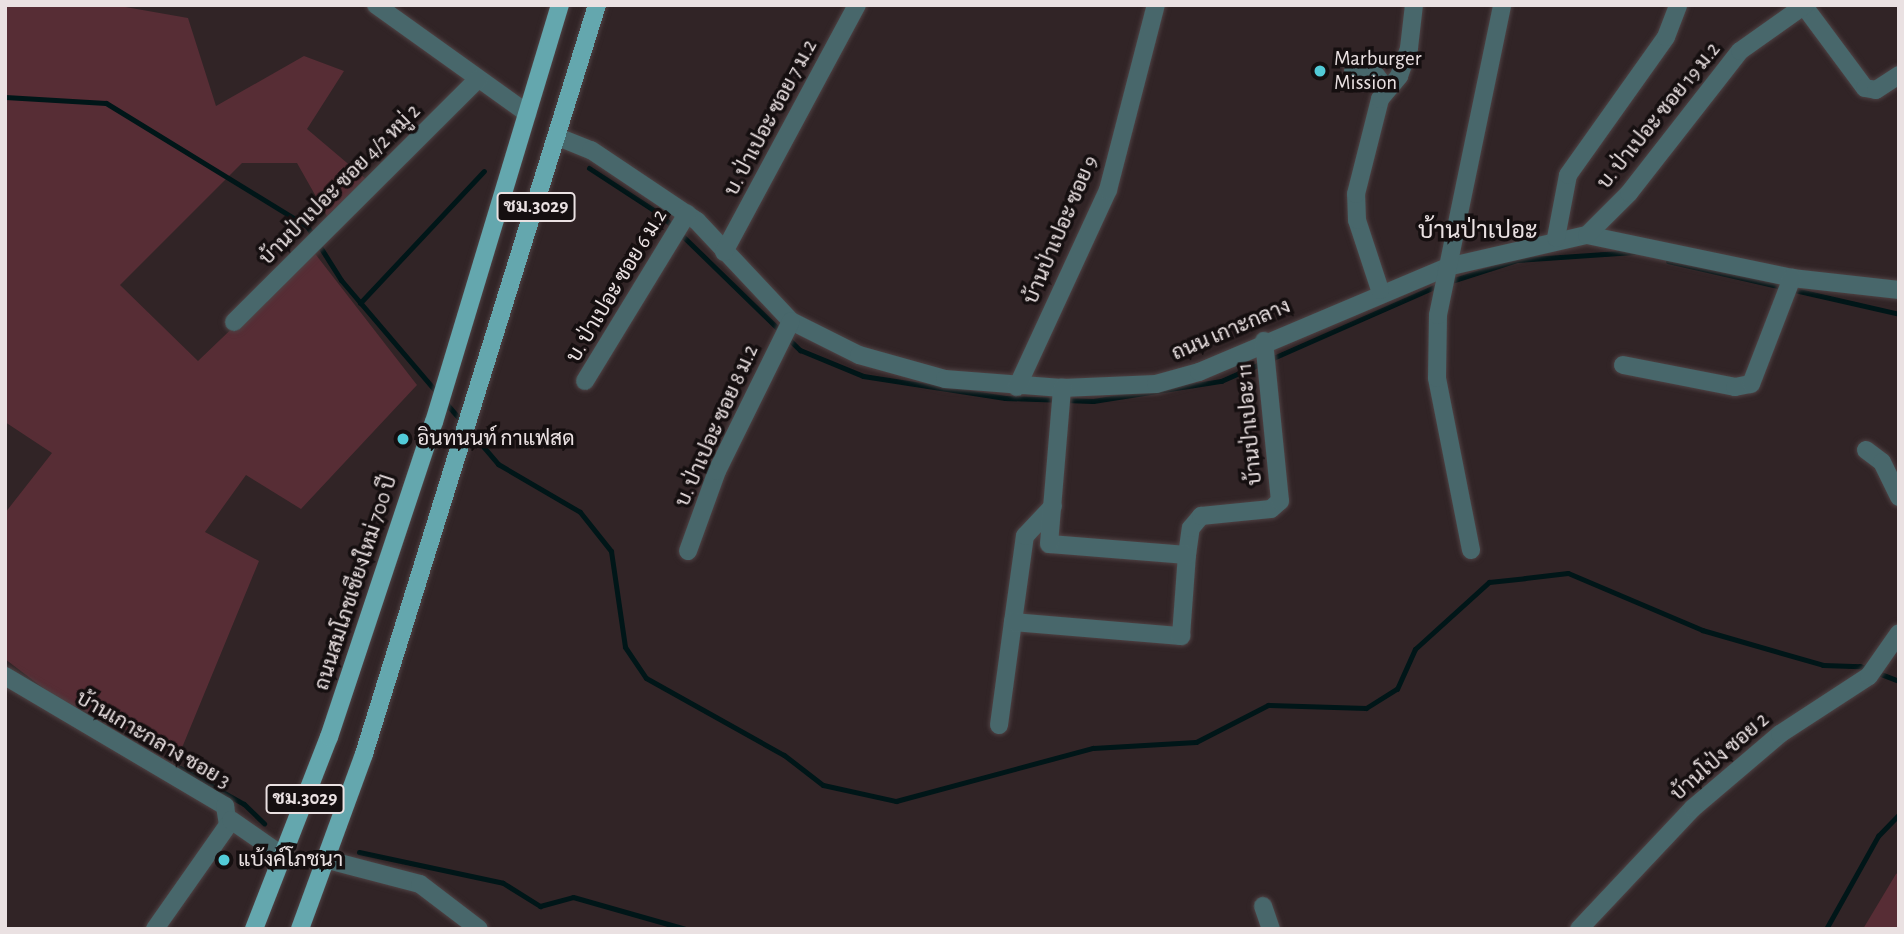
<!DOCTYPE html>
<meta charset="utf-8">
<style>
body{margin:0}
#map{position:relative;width:1904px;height:934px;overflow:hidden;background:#312426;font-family:"Alegreya Sans",Sarabun,sans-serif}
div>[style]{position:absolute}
.green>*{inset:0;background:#572d35}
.stream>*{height:5px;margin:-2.5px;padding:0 2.5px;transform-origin:2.5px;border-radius:2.5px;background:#001618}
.roads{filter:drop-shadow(0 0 2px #4f4244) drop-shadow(0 0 2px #4f4244)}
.minor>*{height:18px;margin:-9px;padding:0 9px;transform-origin:9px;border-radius:9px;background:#48676b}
.major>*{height:18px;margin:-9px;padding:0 9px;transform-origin:9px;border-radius:9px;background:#64a7ae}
.dots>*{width:19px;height:19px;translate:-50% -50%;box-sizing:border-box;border:4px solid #150f10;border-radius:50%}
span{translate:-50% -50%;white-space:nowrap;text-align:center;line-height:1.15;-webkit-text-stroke:7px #150f10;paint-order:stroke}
.shield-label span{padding:2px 5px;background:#150f10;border:2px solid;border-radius:5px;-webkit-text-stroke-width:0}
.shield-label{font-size:19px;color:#eae1e2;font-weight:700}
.poi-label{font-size:21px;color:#eae1e2}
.left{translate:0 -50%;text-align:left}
.street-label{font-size:21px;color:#eae1e2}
.quarter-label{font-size:24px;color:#eae1e2}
.frame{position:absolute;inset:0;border:7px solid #eae1e2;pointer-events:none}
</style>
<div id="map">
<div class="green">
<div style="clip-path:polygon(5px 5px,114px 5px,188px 18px,216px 106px,304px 56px,344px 71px,307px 129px,366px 179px,327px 216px,297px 163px,242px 163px,120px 285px,198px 361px,313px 251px,417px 385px,301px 509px,246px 475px,205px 532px,259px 561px,179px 755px,55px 697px,5px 659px,5px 513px,52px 453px,5px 422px)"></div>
<div style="clip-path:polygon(1899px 872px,1899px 929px,1863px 929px,1896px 874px)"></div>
</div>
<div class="stream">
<div style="left:5px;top:97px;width:101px;rotate:3.4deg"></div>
<div style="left:106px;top:103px;width:236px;rotate:31.5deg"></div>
<div style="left:307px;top:226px;width:64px;rotate:57.8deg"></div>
<div style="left:341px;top:280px;width:150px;rotate:49.6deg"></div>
<div style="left:589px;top:168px;width:86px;rotate:33.1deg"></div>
<div style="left:661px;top:215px;width:194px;rotate:44.2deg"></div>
<div style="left:800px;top:350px;width:68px;rotate:22.4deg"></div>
<div style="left:863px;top:376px;width:144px;rotate:8.8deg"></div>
<div style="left:1005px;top:398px;width:88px;rotate:2deg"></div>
<div style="left:1093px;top:401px;width:130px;rotate:-8.9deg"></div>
<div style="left:1221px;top:381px;width:238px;rotate:-23.8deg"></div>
<div style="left:1668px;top:261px;width:237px;rotate:12.9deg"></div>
<div style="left:1448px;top:282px;width:72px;rotate:-17.7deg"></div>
<div style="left:1517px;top:260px;width:117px;rotate:-3.9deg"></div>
<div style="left:360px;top:303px;width:181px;rotate:-46.8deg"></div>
<div style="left:444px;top:401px;width:29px;rotate:49deg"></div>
<div style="left:469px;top:430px;width:45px;rotate:49.5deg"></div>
<div style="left:498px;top:464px;width:95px;rotate:30.3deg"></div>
<div style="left:580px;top:512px;width:50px;rotate:51.5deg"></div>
<div style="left:611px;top:551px;width:97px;rotate:81.7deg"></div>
<div style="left:625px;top:647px;width:37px;rotate:56deg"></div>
<div style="left:646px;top:678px;width:158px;rotate:29.2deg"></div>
<div style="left:784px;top:755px;width:49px;rotate:37.6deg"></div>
<div style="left:823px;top:785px;width:75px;rotate:12.4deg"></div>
<div style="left:896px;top:801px;width:204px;rotate:-15.1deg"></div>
<div style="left:1093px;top:748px;width:103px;rotate:-3.3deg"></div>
<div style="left:1196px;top:742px;width:81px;rotate:-27.2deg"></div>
<div style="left:1268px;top:705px;width:98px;rotate:1.8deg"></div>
<div style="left:1366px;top:708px;width:36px;rotate:-32deg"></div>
<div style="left:1397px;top:689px;width:44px;rotate:-65.8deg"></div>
<div style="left:1415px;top:649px;width:100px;rotate:-42.2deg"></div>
<div style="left:1489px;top:582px;width:36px;rotate:-6deg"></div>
<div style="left:1525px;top:578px;width:43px;rotate:-6.6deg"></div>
<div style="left:1568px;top:573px;width:146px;rotate:23deg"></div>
<div style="left:1702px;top:630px;width:126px;rotate:16.1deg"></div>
<div style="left:1823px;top:665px;width:37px;rotate:2deg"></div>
<div style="left:1860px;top:666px;width:42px;rotate:21deg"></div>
<div style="left:180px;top:768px;width:73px;rotate:29.4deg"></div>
<div style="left:244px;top:804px;width:28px;rotate:44deg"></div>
<div style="left:359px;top:852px;width:147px;rotate:12.1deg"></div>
<div style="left:503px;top:883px;width:44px;rotate:31.9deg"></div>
<div style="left:540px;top:906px;width:34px;rotate:-15deg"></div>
<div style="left:573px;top:897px;width:116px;rotate:15.9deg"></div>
<div style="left:1826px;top:929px;width:107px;rotate:-60.8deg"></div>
<div style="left:1878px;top:836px;width:30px;rotate:-46deg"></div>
</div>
<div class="roads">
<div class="minor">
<div style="left:376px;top:5px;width:186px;rotate:35.6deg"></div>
<div style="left:1804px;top:6px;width:102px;rotate:53.4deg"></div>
<div style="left:1865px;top:88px;width:11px;rotate:10deg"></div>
<div style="left:1876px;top:90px;width:27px;rotate:-33deg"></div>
<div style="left:1353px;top:71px;width:22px;rotate:8deg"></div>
<div style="left:1375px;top:74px;width:18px;rotate:52deg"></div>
<div style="left:558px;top:137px;width:35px;rotate:22deg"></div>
<div style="left:591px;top:150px;width:128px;rotate:33.8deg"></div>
<div style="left:697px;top:221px;width:137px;rotate:46.8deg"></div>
<div style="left:791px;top:321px;width:76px;rotate:26.6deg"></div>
<div style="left:859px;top:355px;width:89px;rotate:15.6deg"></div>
<div style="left:945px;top:379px;width:117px;rotate:4.4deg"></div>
<div style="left:1062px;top:388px;width:94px;rotate:-2.4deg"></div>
<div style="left:1156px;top:384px;width:45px;rotate:-15.6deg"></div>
<div style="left:1199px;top:372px;width:269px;rotate:-22.9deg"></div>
<div style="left:1447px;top:267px;width:144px;rotate:-12.9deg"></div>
<div style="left:1587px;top:235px;width:209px;rotate:11.8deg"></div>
<div style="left:1792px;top:278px;width:108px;rotate:6.4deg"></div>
<div style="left:1587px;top:235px;width:59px;rotate:-45deg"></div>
<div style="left:1629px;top:193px;width:180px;rotate:-52deg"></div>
<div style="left:1740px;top:51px;width:80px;rotate:-35.3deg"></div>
<div style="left:1556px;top:238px;width:64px;rotate:-79.2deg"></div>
<div style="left:1568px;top:175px;width:169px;rotate:-54.6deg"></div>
<div style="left:1666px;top:37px;width:34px;rotate:-69deg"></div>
<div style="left:724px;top:252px;width:281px;rotate:-61.7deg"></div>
<div style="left:1380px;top:290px;width:74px;rotate:-108.2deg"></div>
<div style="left:1357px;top:220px;width:26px;rotate:-92deg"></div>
<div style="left:1356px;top:194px;width:98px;rotate:-75.8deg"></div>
<div style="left:1380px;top:99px;width:30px;rotate:-50deg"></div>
<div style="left:1399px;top:76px;width:30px;rotate:-70deg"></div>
<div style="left:1409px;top:48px;width:43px;rotate:-83.4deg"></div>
<div style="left:234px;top:322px;width:344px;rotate:-44.9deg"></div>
<div style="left:1623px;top:365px;width:114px;rotate:11.1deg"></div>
<div style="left:1735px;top:387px;width:16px;rotate:-11deg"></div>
<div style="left:1751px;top:384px;width:114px;rotate:-68.9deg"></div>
<div style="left:585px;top:381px;width:196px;rotate:-58.6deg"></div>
<div style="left:1017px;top:387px;width:217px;rotate:-65.2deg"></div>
<div style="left:1108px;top:190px;width:191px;rotate:-75.5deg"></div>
<div style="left:1866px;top:450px;width:20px;rotate:37deg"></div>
<div style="left:1882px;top:462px;width:39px;rotate:64deg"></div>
<div style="left:1471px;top:550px;width:175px;rotate:-101.2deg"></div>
<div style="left:1437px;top:378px;width:63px;rotate:-89.1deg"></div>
<div style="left:1438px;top:315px;width:317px;rotate:-78.3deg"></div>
<div style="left:688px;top:551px;width:85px;rotate:-70.1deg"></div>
<div style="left:717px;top:471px;width:167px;rotate:-63.7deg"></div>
<div style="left:1187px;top:555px;width:27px;rotate:-82deg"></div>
<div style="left:1191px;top:528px;width:16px;rotate:-50deg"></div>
<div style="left:1201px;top:516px;width:70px;rotate:-5.7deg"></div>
<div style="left:1271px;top:509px;width:12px;rotate:-42deg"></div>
<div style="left:1280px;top:501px;width:161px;rotate:-95.7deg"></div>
<div style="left:1013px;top:622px;width:87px;rotate:-82.1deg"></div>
<div style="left:1025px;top:536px;width:41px;rotate:-47deg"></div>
<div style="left:5px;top:676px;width:256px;rotate:30.6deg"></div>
<div style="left:225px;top:806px;width:19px;rotate:81deg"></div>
<div style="left:228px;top:825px;width:127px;rotate:125.1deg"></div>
<div style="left:999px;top:725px;width:104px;rotate:-82.3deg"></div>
<div style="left:1013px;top:622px;width:169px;rotate:4.8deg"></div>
<div style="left:1181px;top:636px;width:81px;rotate:-85.8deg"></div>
<div style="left:1187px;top:555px;width:138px;rotate:-175.4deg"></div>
<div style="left:1049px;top:544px;width:157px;rotate:-85.2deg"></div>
<div style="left:231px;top:820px;width:63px;rotate:34.7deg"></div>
<div style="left:328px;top:860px;width:95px;rotate:14.6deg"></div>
<div style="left:420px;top:884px;width:74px;rotate:37.3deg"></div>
<div style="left:1263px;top:906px;width:24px;rotate:71deg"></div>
<div style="left:1579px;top:929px;width:166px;rotate:-46.7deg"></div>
<div style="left:1693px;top:808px;width:114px;rotate:-40.4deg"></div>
<div style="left:1780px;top:734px;width:106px;rotate:-33.1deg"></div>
<div style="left:1869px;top:676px;width:52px;rotate:-55.1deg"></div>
</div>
<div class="major">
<div style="left:254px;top:929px;width:206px;rotate:-68.7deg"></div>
<div style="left:329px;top:737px;width:332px;rotate:-71.6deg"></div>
<div style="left:434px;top:422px;width:436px;rotate:-73.2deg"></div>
<div style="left:300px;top:929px;width:186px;rotate:-69.9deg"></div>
<div style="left:364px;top:754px;width:784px;rotate:-72.72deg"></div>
</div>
</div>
<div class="dots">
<div style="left:1320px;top:71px;background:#52cbd8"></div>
<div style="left:403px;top:439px;background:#52cbd8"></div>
<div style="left:224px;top:860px;background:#52cbd8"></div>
</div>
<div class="shield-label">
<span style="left:536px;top:207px">ชม.3029</span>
<span style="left:305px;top:799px">ชม.3029</span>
</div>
<div class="poi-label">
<span class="left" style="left:1334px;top:71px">Marburger<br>Mission</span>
<span class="left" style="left:417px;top:439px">อินทนนท์ กาแฟสด</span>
<span class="left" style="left:238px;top:860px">แบ้งค์โภชนา</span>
</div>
<div class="street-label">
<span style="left:1659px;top:116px;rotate:-51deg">บ. ป่าเปอะ ซอย 19 ม.2</span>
<span style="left:771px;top:118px;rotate:-62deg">บ. ป่าเปอะ ซอย 7 ม.2</span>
<span style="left:340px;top:185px;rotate:-45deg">บ้านป่าเปอะ ซอย 4/2 หมู่ 2</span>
<span style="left:1061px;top:230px;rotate:-67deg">บ้านป่าเปอะ ซอย 9</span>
<span style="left:617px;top:286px;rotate:-59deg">บ. ป่าเปอะ ซอย 6 ม.2</span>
<span style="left:1231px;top:330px;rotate:-23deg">ถนน เกาะกลาง</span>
<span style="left:1250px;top:424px;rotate:-95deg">บ้านป่าเปอะ 11</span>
<span style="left:717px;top:426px;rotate:-66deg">บ. ป่าเปอะ ซอย 8 ม.2</span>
<span style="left:356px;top:583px;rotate:-72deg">ถนนสมโภชเชียงใหม่ 700 ปี</span>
<span style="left:153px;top:740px;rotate:30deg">บ้านเกาะกลาง ซอย 3</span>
<span style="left:1720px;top:757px;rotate:-41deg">บ้านโป่ง ซอย 2</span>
</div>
<div class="quarter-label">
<span style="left:1478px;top:232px">บ้านป่าเปอะ</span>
</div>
<div class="frame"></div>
</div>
